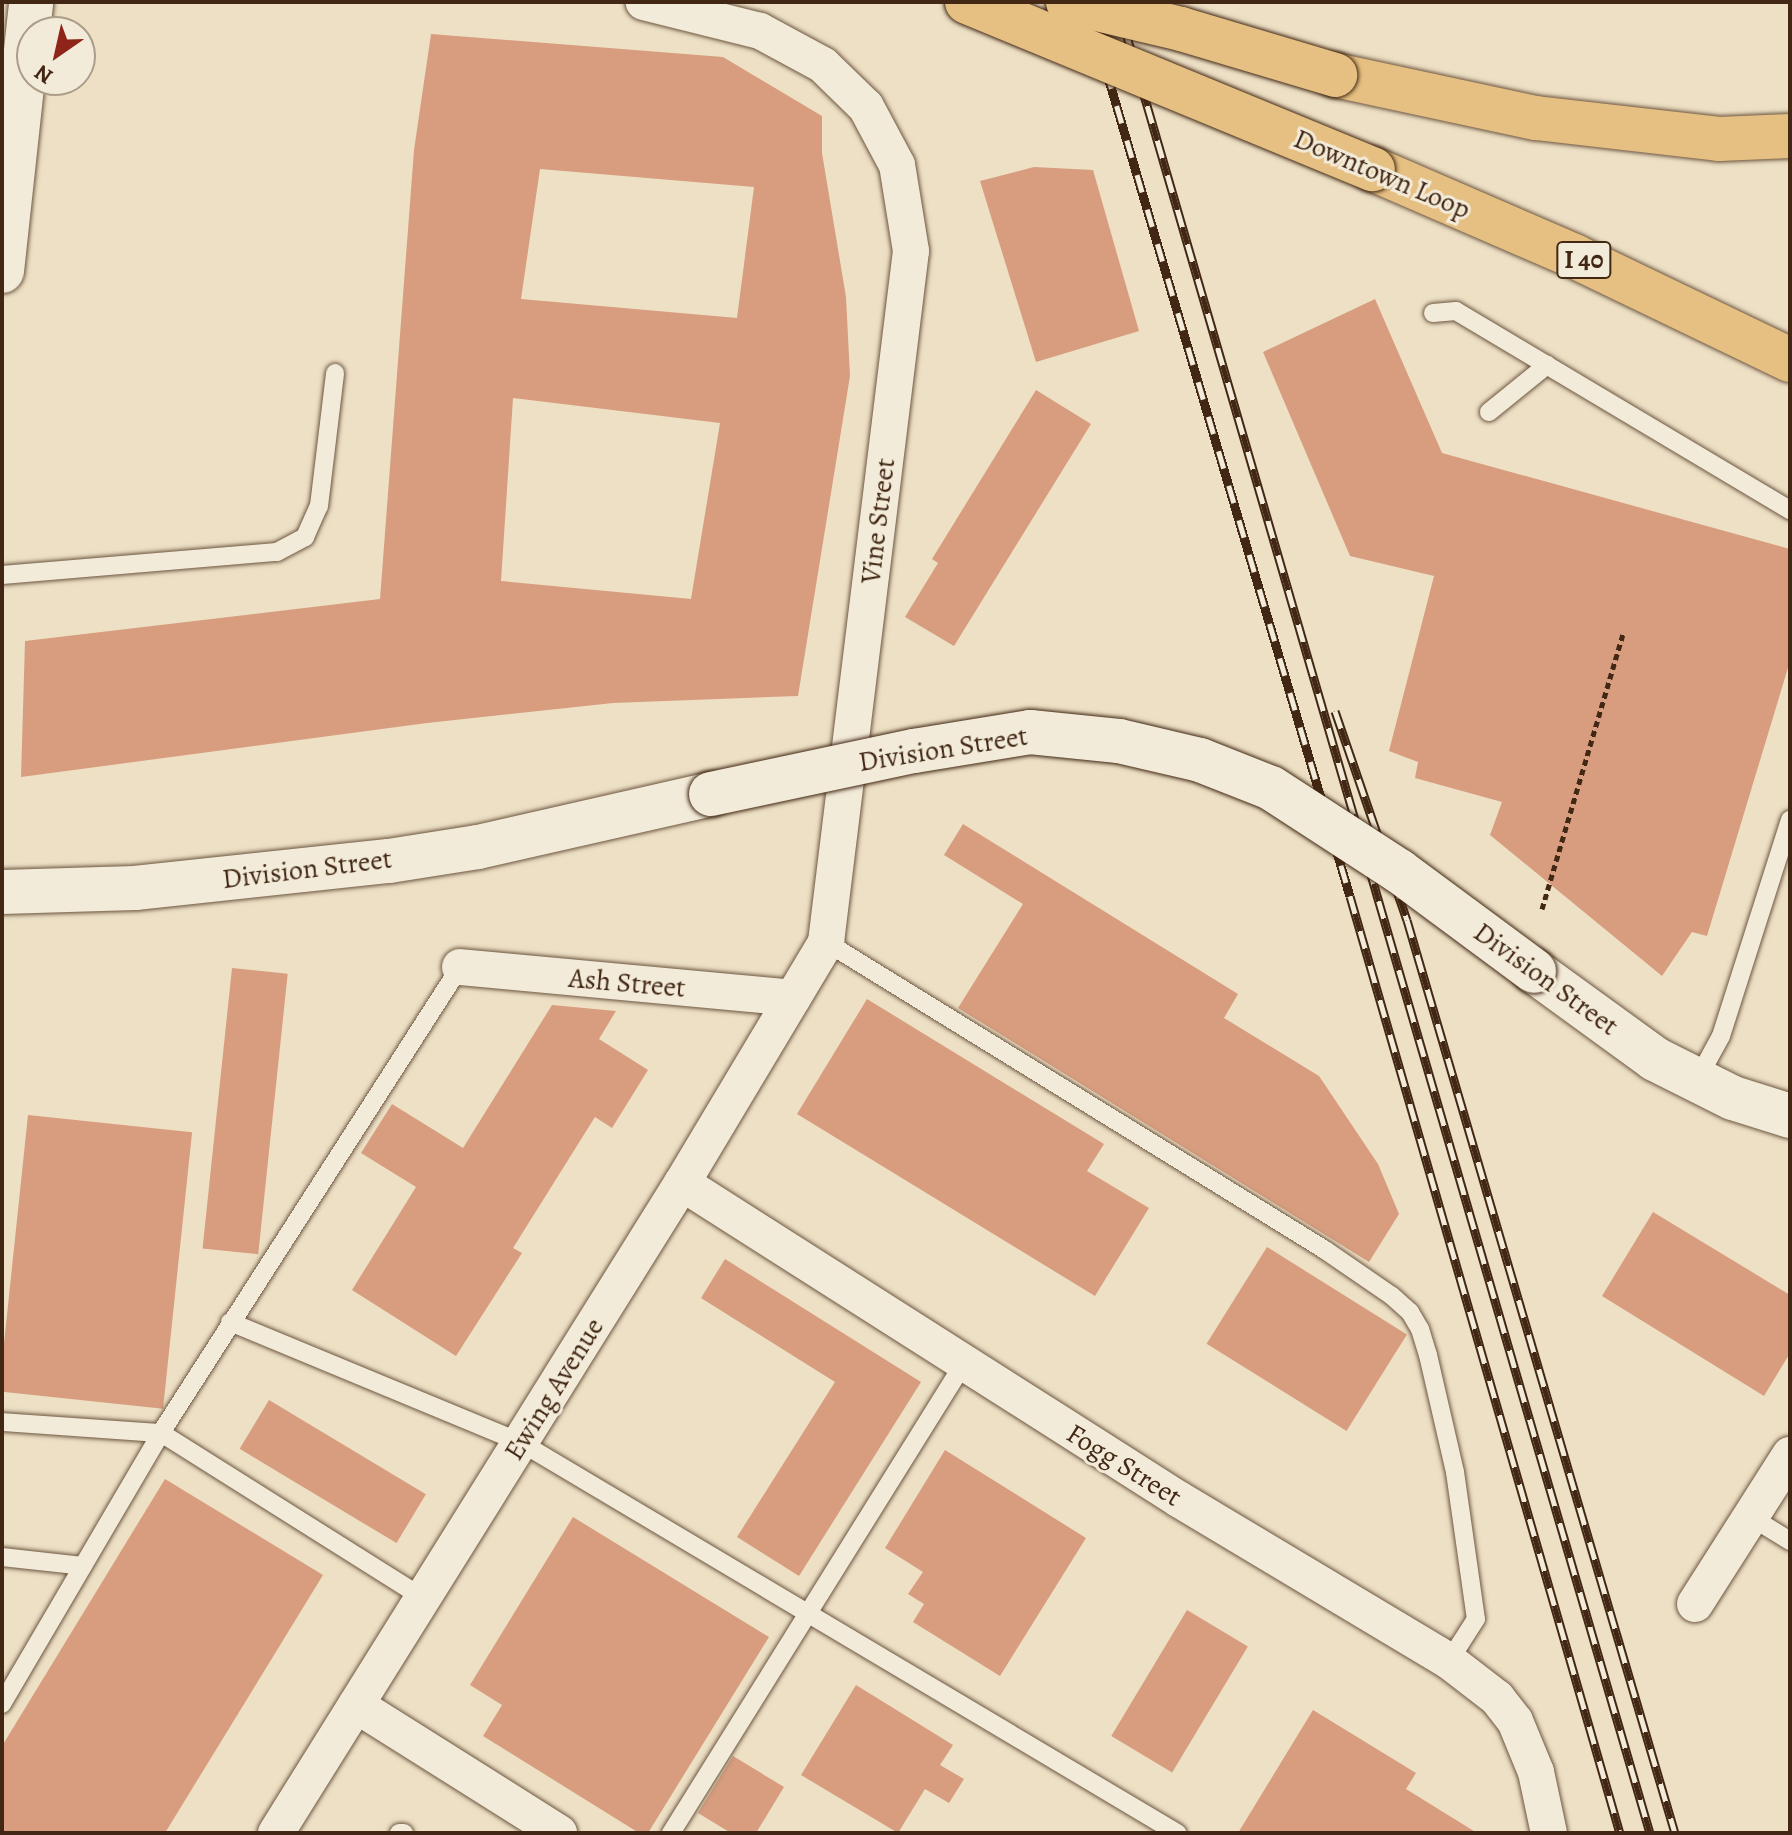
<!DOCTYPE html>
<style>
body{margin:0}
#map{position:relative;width:1792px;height:1835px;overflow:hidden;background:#ede0c5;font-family:Alegreya,serif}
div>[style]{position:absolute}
.building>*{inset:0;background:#d79d7e;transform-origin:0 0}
.path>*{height:5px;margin-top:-2.5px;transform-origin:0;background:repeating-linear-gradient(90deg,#422814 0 6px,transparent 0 10px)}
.roads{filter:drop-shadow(0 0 2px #6d5640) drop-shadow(0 0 2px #6d5640)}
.lane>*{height:18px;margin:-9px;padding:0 9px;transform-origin:9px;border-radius:9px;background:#f3ebd9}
.street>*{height:36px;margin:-18px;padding:0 18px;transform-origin:18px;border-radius:18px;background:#f3ebd9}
.secondary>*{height:44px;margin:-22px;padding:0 22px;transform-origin:22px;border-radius:22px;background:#f3ebd9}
.highway>*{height:44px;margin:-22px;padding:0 22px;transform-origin:22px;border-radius:22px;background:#e6c082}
.rail>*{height:9px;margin-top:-4.5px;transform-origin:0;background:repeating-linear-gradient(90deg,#f3ebd9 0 18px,#422814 0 36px);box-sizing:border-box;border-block:2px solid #422814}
.bridges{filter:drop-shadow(0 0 2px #422814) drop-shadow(0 0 2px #422814)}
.secondary-bridge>*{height:44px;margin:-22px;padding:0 22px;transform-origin:22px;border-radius:22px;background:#f3ebd9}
.highway-bridge>*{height:44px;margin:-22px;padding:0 22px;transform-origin:22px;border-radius:22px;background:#e6c082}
span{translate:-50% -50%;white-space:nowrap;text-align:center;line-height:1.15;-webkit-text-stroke:6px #f3ebd9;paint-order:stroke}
.shield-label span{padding:2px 6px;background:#f3ebd9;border:2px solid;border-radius:6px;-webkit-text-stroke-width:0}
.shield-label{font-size:26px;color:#422814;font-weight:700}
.street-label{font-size:28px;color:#422814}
.frame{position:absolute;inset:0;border:4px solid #422814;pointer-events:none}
.north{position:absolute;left:16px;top:16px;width:80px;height:80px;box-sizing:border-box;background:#f3ebd9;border:2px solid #ac9d8a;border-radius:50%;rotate:214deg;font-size:22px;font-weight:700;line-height:32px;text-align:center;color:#422814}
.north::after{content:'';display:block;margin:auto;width:28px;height:36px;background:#8f2418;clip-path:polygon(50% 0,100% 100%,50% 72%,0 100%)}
</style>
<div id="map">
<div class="building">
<div style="clip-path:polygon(evenodd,431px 34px,723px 57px,822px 116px,822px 153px,846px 297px,850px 376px,798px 696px,613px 703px,427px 723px,21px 777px,25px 641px,380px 599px,414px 150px,431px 34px,540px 169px,754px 187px,737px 318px,521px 299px,540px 169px,431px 34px,513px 398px,720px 423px,691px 599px,501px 581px,513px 398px)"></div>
<div style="clip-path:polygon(1034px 167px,1093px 170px,1139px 331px,1036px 362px,980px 181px)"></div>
<div style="clip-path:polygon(1375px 299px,1442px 453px,1790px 549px,1790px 661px,1707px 936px,1692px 932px,1662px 976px,1490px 835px,1502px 802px,1415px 778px,1418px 762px,1389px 751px,1434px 576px,1350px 556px,1263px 352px)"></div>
<div style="clip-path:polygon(1036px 390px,1091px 424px,954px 646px,905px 617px,938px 563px,932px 559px)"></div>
<div style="clip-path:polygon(963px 824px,1238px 994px,1224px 1018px,1319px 1076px,1378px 1164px,1399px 1214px,1369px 1262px,958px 1008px,1023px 904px,944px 855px)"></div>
<div style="left:232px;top:968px;width:56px;height:282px;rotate:6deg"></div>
<div style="clip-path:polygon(867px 999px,1104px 1144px,1087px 1171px,1149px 1208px,1095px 1296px,797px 1114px)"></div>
<div style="clip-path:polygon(552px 1005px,616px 1011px,599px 1039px,648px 1070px,612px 1128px,595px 1117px,513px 1248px,522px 1253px,456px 1356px,352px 1290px,416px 1187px,361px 1153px,392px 1104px,463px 1148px)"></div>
<div style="left:28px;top:1115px;width:165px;height:278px;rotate:6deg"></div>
<div style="clip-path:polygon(1653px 1212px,1790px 1295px,1790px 1353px,1764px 1396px,1602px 1296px)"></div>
<div style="left:1267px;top:1247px;width:165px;height:114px;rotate:32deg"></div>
<div style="clip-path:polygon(725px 1259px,921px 1382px,799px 1576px,737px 1537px,835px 1382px,701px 1298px)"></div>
<div style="left:269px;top:1400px;width:183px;height:57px;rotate:31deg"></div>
<div style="clip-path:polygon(945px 1450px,1086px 1538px,1000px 1676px,913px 1622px,924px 1604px,908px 1594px,923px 1572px,885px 1548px)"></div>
<div style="clip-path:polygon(165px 1479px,323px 1575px,165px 1833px,2px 1833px,2px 1746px)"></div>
<div style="clip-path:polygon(573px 1517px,769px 1637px,648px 1833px,639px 1833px,483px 1736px,502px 1705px,470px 1685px)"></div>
<div style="left:1187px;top:1610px;width:71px;height:147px;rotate:31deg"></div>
<div style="clip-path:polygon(856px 1685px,953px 1745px,940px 1765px,964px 1779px,949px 1803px,925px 1789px,898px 1833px,801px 1775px)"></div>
<div style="clip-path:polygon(1313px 1710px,1416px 1773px,1406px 1789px,1477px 1833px,1238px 1833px)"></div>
<div style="clip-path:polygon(733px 1756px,784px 1787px,756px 1833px,731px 1833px,698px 1813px)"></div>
</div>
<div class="path">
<div style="left:1542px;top:909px;width:287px;rotate:-73.6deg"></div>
</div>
<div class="roads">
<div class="lane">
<div style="left:1433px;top:313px;width:23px;rotate:-5deg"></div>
<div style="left:1456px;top:311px;width:389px;rotate:30.8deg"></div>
<div style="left:1489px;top:412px;width:75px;rotate:-39deg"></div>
<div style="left:2px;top:575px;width:276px;rotate:-4.8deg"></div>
<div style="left:277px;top:552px;width:32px;rotate:-28deg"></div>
<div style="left:305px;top:537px;width:34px;rotate:-66deg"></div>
<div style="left:319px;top:506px;width:134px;rotate:-83.1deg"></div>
<div style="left:826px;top:942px;width:586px;rotate:31.68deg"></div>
<div style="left:1325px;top:1250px;width:81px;rotate:34.5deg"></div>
<div style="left:1392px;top:1296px;width:24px;rotate:42deg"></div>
<div style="left:1410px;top:1312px;width:20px;rotate:60deg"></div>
<div style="left:1420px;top:1329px;width:27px;rotate:73deg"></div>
<div style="left:1428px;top:1355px;width:120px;rotate:77deg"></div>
<div style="left:1455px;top:1472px;width:148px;rotate:81.9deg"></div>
<div style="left:1476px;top:1619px;width:50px;rotate:122.7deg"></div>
<div style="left:1697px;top:1080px;width:50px;rotate:-61.4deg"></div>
<div style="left:1721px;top:1036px;width:227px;rotate:-72.3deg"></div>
<div style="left:230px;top:1322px;width:314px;rotate:22.5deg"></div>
<div style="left:520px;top:1442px;width:765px;rotate:30.76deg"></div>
<div style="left:2px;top:1422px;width:159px;rotate:4deg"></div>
<div style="left:161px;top:1433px;width:310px;rotate:32.2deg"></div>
<div style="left:1751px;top:1517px;width:46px;rotate:31.6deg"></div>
<div style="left:2px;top:1557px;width:81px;rotate:6.3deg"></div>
<div style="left:2px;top:1704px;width:320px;rotate:-59.6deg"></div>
<div style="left:164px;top:1428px;width:548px;rotate:-57.3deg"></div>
<div style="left:399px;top:1833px;width:5px"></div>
<div style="left:671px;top:1833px;width:554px;rotate:-58.06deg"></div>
</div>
<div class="street">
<div style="left:460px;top:967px;width:334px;rotate:5.3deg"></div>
<div style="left:682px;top:1183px;width:590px;rotate:32.48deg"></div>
<div style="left:1180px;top:1500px;width:313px;rotate:30.9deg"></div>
<div style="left:1449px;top:1661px;width:61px;rotate:37.6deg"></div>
<div style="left:1497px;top:1698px;width:29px;rotate:52deg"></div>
<div style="left:1515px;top:1721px;width:55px;rotate:67.6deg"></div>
<div style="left:1536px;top:1772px;width:62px;rotate:78deg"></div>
<div style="left:1695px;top:1604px;width:177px;rotate:-57.5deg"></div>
<div style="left:356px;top:1705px;width:240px;rotate:32.2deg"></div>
<div style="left:276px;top:1833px;width:766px;rotate:-58.01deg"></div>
<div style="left:682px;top:1183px;width:281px;rotate:-59.1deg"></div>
<div style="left:826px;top:942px;width:696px;rotate:-82.99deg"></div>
<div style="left:911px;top:251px;width:87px;rotate:-99.2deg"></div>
<div style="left:897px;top:165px;width:66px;rotate:-118.1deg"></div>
<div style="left:866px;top:107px;width:60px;rotate:-135.7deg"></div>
<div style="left:823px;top:65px;width:72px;rotate:-151.6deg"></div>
<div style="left:760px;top:31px;width:120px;rotate:-166deg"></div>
</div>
<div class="secondary">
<div style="left:2px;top:271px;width:271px;rotate:-83.8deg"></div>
<div style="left:2px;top:892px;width:133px;rotate:-1.7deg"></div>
<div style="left:135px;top:888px;width:255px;rotate:-6.1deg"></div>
<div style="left:389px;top:861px;width:90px;rotate:-8.9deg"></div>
<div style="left:478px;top:847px;width:239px;rotate:-12.8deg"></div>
<div style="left:1534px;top:971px;width:150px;rotate:36deg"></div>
<div style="left:1655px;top:1059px;width:87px;rotate:26.6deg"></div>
<div style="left:1733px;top:1098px;width:60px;rotate:17.5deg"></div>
</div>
<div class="highway">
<div style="left:1335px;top:75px;width:206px;rotate:12.1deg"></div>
<div style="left:1536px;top:118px;width:184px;rotate:6.5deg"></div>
<div style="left:1719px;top:139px;width:71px;rotate:-2.4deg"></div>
<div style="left:1373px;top:169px;width:219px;rotate:23.4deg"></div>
<div style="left:1574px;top:256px;width:240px;rotate:25.7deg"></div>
</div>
</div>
<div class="rail">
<div style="left:1086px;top:2px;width:932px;rotate:73.55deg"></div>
<div style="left:1350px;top:896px;width:975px;rotate:73.93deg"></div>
<div style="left:1117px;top:2px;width:1907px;rotate:73.77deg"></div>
<div style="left:1335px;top:711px;width:221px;rotate:71deg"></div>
<div style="left:1407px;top:920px;width:952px;rotate:73.64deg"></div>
</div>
<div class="bridges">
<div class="secondary-bridge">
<div style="left:711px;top:794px;width:208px;rotate:-12deg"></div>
<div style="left:914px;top:751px;width:118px;rotate:-9.3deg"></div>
<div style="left:1030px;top:732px;width:89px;rotate:5.8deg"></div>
<div style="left:1119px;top:741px;width:83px;rotate:13.2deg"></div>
<div style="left:1200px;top:760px;width:76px;rotate:21.5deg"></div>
<div style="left:1271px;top:788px;width:153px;rotate:33deg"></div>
<div style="left:1399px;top:871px;width:168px;rotate:36.5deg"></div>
</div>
<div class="highway-bridge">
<div style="left:967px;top:2px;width:439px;rotate:22.4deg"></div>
<div style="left:1068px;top:2px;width:116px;rotate:13.4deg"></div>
<div style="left:1181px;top:29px;width:161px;rotate:16.6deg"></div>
</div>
</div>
<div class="shield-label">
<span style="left:1584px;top:260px">I 40</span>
</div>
<div class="street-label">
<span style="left:1382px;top:174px;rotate:23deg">Downtown Loop</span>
<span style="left:878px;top:521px;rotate:-83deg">Vine Street</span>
<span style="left:943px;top:749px;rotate:-9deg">Division Street</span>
<span style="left:307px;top:869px;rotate:-7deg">Division Street</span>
<span style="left:1546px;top:979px;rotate:36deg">Division Street</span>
<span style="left:627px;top:983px;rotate:5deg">Ash Street</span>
<span style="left:554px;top:1389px;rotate:-58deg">Ewing Avenue</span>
<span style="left:1124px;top:1465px;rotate:32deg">Fogg Street</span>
</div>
<div class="frame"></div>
<div class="north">N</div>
</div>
